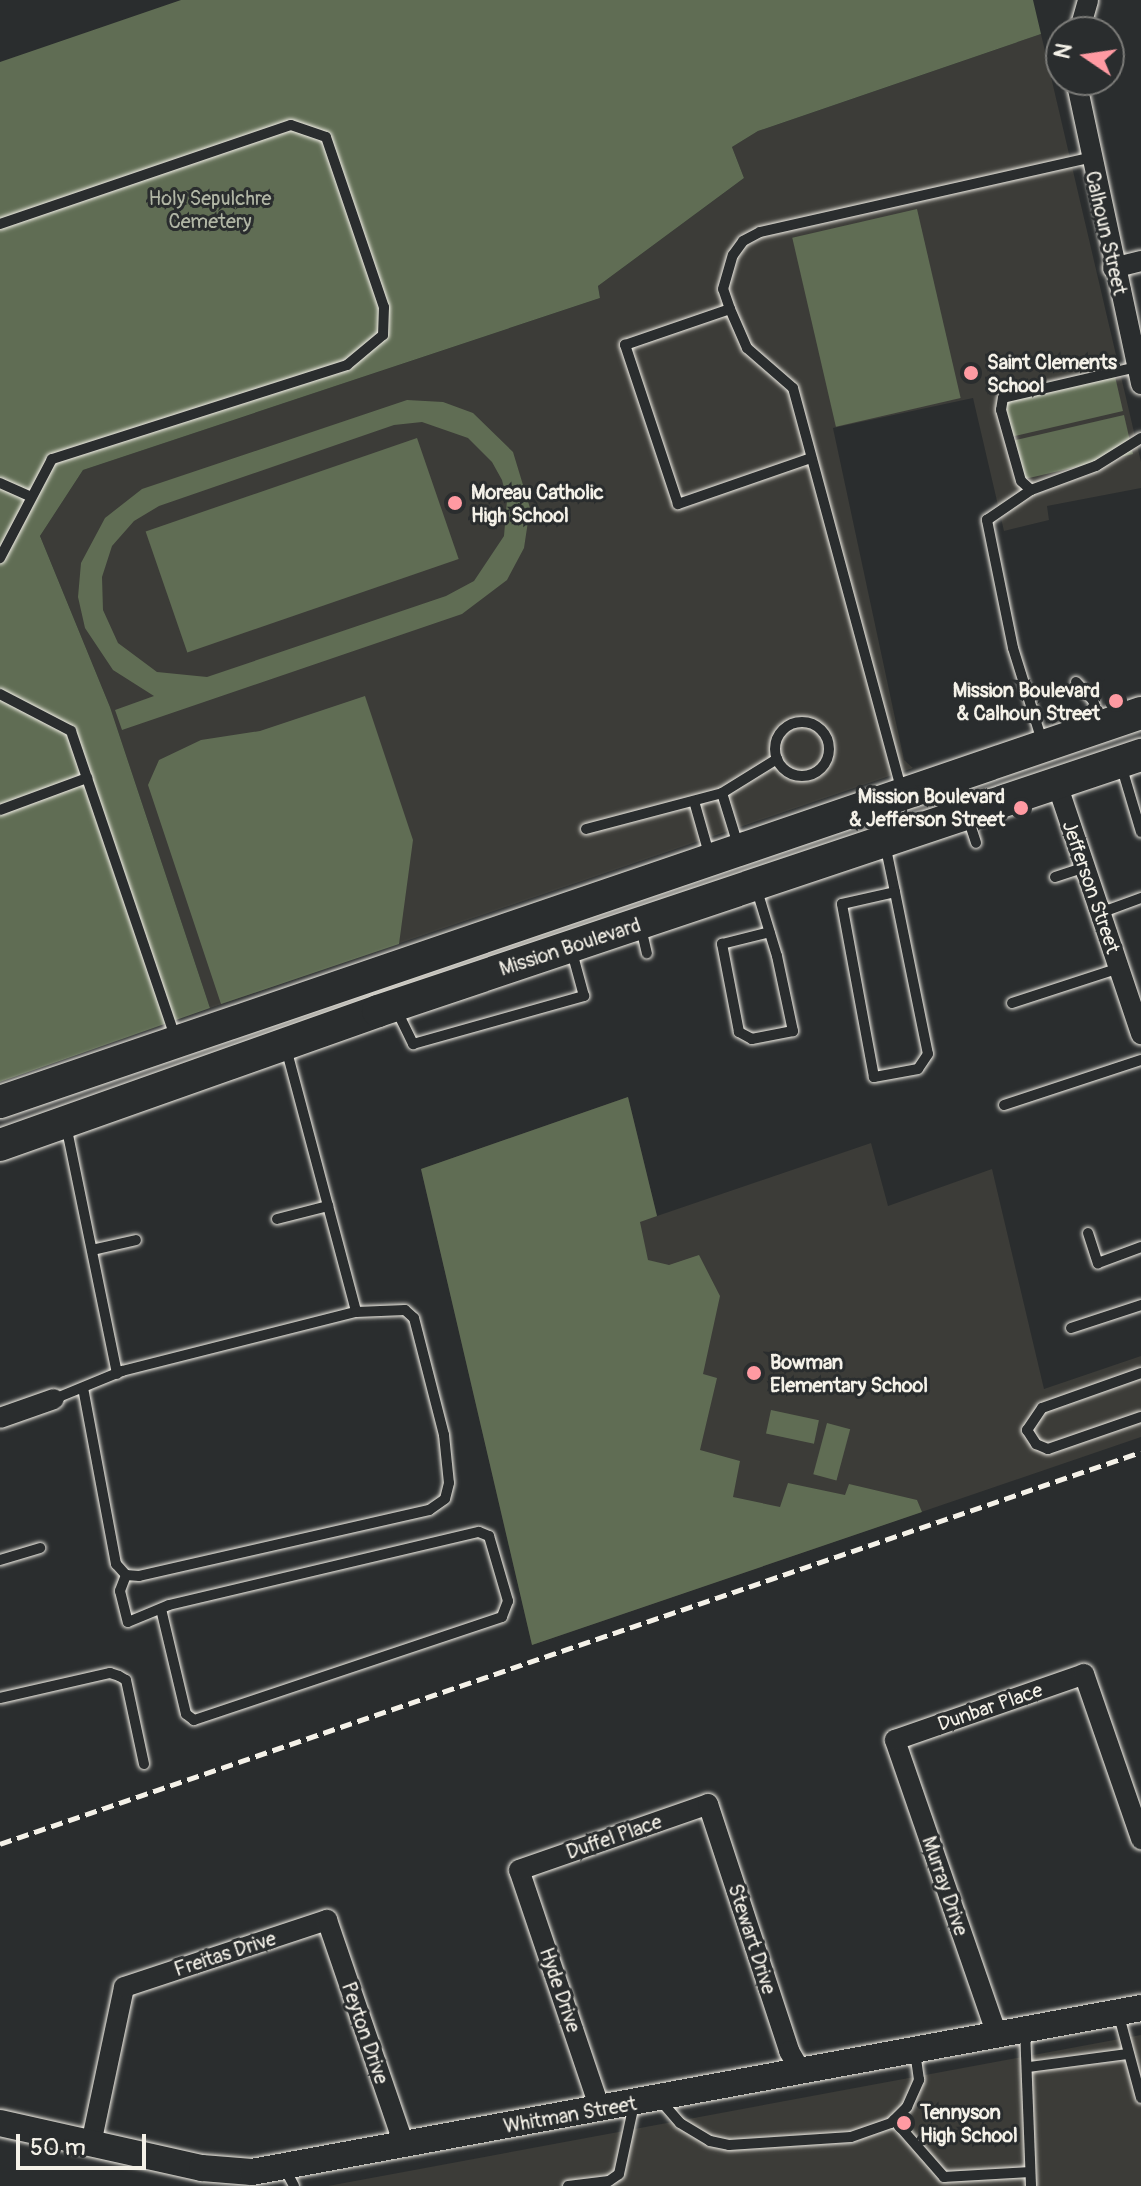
<!DOCTYPE html>
<style>
body{margin:0}
#map{position:relative;width:1141px;height:2186px;overflow:hidden;background:#2a2d2e;font-family:Pangolin,sans-serif}
div>[style]{position:absolute}
.built>*{inset:0;background:#3c3c38}
.green>*{inset:0;background:#606d54;transform-origin:0 0}
.roads{filter:drop-shadow(0 0 2px #f4f1e8) drop-shadow(0 0 2px #f4f1e8)}
.service>*{height:10px;margin:-5px;padding:0 5px;transform-origin:5px;border-radius:5px;background:#2a2d2e}
.service>.ring{margin:-5px;padding:0;box-sizing:content-box;background:none;border:10px solid #2a2d2e;border-radius:50%}
.minor>*{height:20px;margin:-10px;padding:0 10px;transform-origin:10px;border-radius:10px;background:#2a2d2e}
.tertiary>*{height:26px;margin:-13px;padding:0 13px;transform-origin:13px;border-radius:13px;background:#2a2d2e}
.primary>*{height:32px;margin:-16px;padding:0 16px;transform-origin:16px;border-radius:16px;background:#2a2d2e}
.rail>*{height:5px;margin-top:-2.5px;transform-origin:0;background:repeating-linear-gradient(90deg,#f4f1e8 0 12px,transparent 0 18px)}
.dots>*{width:22px;height:22px;translate:-50% -50%;box-sizing:border-box;border:4px solid #2a2d2e;border-radius:50%}
span{translate:-50% -50%;white-space:nowrap;text-align:center;line-height:1.15;-webkit-text-stroke:6px #2a2d2e;paint-order:stroke}
.park-label{font-size:20px;color:#b1b6a5}
.street-label{font-size:20px;color:#f4f1e8}
.poi-label{font-size:20px;color:#f4f1e8;font-weight:700}
.left{translate:0 -50%;text-align:left}
.right{translate:-100% -50%;text-align:right}
.north{position:absolute;left:1045px;top:16px;width:80px;height:80px;box-sizing:border-box;background:#2a2d2e;border:2px solid #7b7b78;border-radius:50%;rotate:283deg;font-size:22px;font-weight:700;line-height:32px;text-align:center;color:#f4f1e8}
.north::after{content:'';display:block;margin:auto;width:28px;height:36px;background:#ff9aa2;clip-path:polygon(50% 0,100% 100%,50% 72%,0 100%)}
.scale{position:absolute;left:16px;top:2134px;width:130px;height:36px;box-sizing:border-box;border:4px solid #f4f1e8;border-top:0;padding-left:10px;font-size:24px;line-height:28px;white-space:nowrap;color:#f4f1e8;-webkit-text-stroke:6px #2a2d2e;paint-order:stroke}
</style>
<div id="map">
<div class="built">
<div style="clip-path:polygon(1041px 34px,1141px 462px,1141px 488px,1047px 506px,1049px 520px,1004px 531px,973px 398px,833px 428px,904px 760px,913px 768px,210px 1008px,110px 707px,40px 536px,83px 470px,600px 298px,598px 286px,744px 178px,732px 147px,758px 131px)"></div>
<div style="clip-path:polygon(628px 1097px,657px 1216px,871px 1143px,888px 1206px,992px 1169px,1044px 1389px,1141px 1356px,1141px 1437px,532px 1645px,421px 1169px)"></div>
<div style="clip-path:polygon(1141px 2035px,1141px 2186px,328px 2186px,1006px 2060px)"></div>
</div>
<div class="green">
<div style="clip-path:polygon(181px 0,1033px 0,1041px 34px,758px 131px,732px 147px,744px 178px,598px 286px,600px 298px,83px 470px,40px 536px,110px 707px,210px 1008px,0 1082px,0 62px)"></div>
<div style="left:917px;top:209px;width:194px;height:128px;rotate:77deg"></div>
<div style="left:1114px;top:372px;width:40px;height:119px;rotate:77deg"></div>
<div style="clip-path:polygon(evenodd,407px 400px,443px 402px,473px 413px,513px 452px,530px 508px,524px 548px,507px 580px,462px 614px,122px 730px,115px 710px,154px 696px,113px 670px,85px 628px,78px 597px,81px 563px,105px 518px,142px 489px,407px 400px,422px 422px,468px 438px,492px 462px,502px 480px,507px 500px,504px 536px,474px 581px,446px 596px,207px 677px,157px 672px,118px 643px,103px 610px,102px 577px,112px 546px,134px 521px,159px 506px,394px 425px,422px 422px)"></div>
<div style="left:1124px;top:415px;width:40px;height:119px;rotate:77deg"></div>
<div style="left:417px;top:438px;width:128px;height:287px;rotate:71deg"></div>
<div style="clip-path:polygon(365px 696px,413px 840px,399px 944px,221px 1004px,148px 785px,159px 760px,201px 740px,260px 731px)"></div>
<div style="clip-path:polygon(628px 1097px,657px 1216px,640px 1222px,648px 1260px,669px 1265px,699px 1255px,720px 1296px,703px 1374px,717px 1378px,700px 1450px,740px 1461px,733px 1497px,780px 1507px,788px 1483px,845px 1495px,849px 1484px,917px 1500px,922px 1512px,532px 1645px,421px 1169px)"></div>
<div style="left:771px;top:1410px;width:49px;height:24px;rotate:12deg"></div>
<div style="left:827px;top:1423px;width:24px;height:53px;rotate:15deg"></div>
</div>
<div class="roads">
<div class="service">
<div style="left:0;top:224px;width:307px;rotate:-18.8deg"></div>
<div style="left:291px;top:125px;width:37px;rotate:19deg"></div>
<div style="left:326px;top:137px;width:180px;rotate:71.2deg"></div>
<div style="left:384px;top:307px;width:28px;rotate:92deg"></div>
<div style="left:383px;top:335px;width:47px;rotate:140.2deg"></div>
<div style="left:347px;top:365px;width:310px;rotate:162.3deg"></div>
<div style="left:52px;top:459px;width:112px;rotate:117.7deg"></div>
<div style="left:730px;top:309px;width:21px;rotate:-109deg"></div>
<div style="left:723px;top:289px;width:35px;rotate:-74deg"></div>
<div style="left:733px;top:255px;width:17px;rotate:-54deg"></div>
<div style="left:743px;top:241px;width:19px;rotate:-28deg"></div>
<div style="left:760px;top:232px;width:337px;rotate:-12.7deg"></div>
<div style="left:811px;top:458px;width:141px;rotate:160.9deg"></div>
<div style="left:678px;top:504px;width:168px;rotate:-108.4deg"></div>
<div style="left:625px;top:345px;width:111px;rotate:-18.9deg"></div>
<div style="left:730px;top:309px;width:43px;rotate:66.4deg"></div>
<div style="left:747px;top:348px;width:61px;rotate:41deg"></div>
<div style="left:793px;top:388px;width:418px;rotate:74.9deg"></div>
<div style="left:0;top:483px;width:32px;rotate:24deg"></div>
<div style="left:1031px;top:490px;width:13px;rotate:-138deg"></div>
<div style="left:1021px;top:481px;width:74px;rotate:-105.7deg"></div>
<div style="left:1001px;top:410px;width:12px;rotate:-81deg"></div>
<div style="left:1003px;top:398px;width:138px;rotate:-13deg"></div>
<div style="left:1076px;top:682px;width:25px;rotate:47deg"></div>
<div style="left:1093px;top:700px;width:22px;rotate:74deg"></div>
<div style="left:0;top:694px;width:80px;rotate:27.5deg"></div>
<div style="left:71px;top:731px;width:325px;rotate:71.2deg"></div>
<div class="ring" style="left:775px;top:722px;width:44px;height:44px"></div>
<div style="left:1042px;top:741px;width:97px;rotate:-107.3deg"></div>
<div style="left:1013px;top:648px;width:131px;rotate:-101.5deg"></div>
<div style="left:987px;top:520px;width:53px;rotate:-34.3deg"></div>
<div style="left:1031px;top:490px;width:69px;rotate:-20.3deg"></div>
<div style="left:1096px;top:466px;width:53px;rotate:-31.9deg"></div>
<div style="left:1121px;top:765px;width:70px;rotate:73.4deg"></div>
<div style="left:722px;top:793px;width:54px;rotate:72.9deg"></div>
<div style="left:694px;top:801px;width:58px;rotate:74.1deg"></div>
<div style="left:0;top:810px;width:93px;rotate:-20.2deg"></div>
<div style="left:968px;top:818px;width:26px;rotate:72deg"></div>
<div style="left:586px;top:829px;width:141px;rotate:-14.8deg"></div>
<div style="left:722px;top:793px;width:65px;rotate:-31.7deg"></div>
<div style="left:885px;top:844px;width:49px;rotate:78.2deg"></div>
<div style="left:1055px;top:877px;width:32px;rotate:-18deg"></div>
<div style="left:756px;top:887px;width:72px;rotate:73.1deg"></div>
<div style="left:777px;top:956px;width:77px;rotate:78deg"></div>
<div style="left:793px;top:1031px;width:42px;rotate:169deg"></div>
<div style="left:752px;top:1039px;width:15px;rotate:-152deg"></div>
<div style="left:739px;top:1032px;width:90px;rotate:-100.9deg"></div>
<div style="left:722px;top:944px;width:49px;rotate:-14deg"></div>
<div style="left:895px;top:892px;width:165px;rotate:78.5deg"></div>
<div style="left:928px;top:1054px;width:18px;rotate:124deg"></div>
<div style="left:918px;top:1069px;width:45px;rotate:169.7deg"></div>
<div style="left:874px;top:1077px;width:176px;rotate:-100.5deg"></div>
<div style="left:842px;top:904px;width:54px;rotate:-12.8deg"></div>
<div style="left:1100px;top:913px;width:44px;rotate:-20.1deg"></div>
<div style="left:641px;top:928px;width:26px;rotate:77deg"></div>
<div style="left:1012px;top:1003px;width:113px;rotate:-18.1deg"></div>
<div style="left:397px;top:1011px;width:37px;rotate:64deg"></div>
<div style="left:413px;top:1044px;width:178px;rotate:-15.7deg"></div>
<div style="left:584px;top:996px;width:46px;rotate:-105.3deg"></div>
<div style="left:286px;top:1048px;width:273px;rotate:75.1deg"></div>
<div style="left:1004px;top:1105px;width:144px;rotate:-18.2deg"></div>
<div style="left:66px;top:1125px;width:254px;rotate:78.4deg"></div>
<div style="left:277px;top:1219px;width:53px;rotate:-14.3deg"></div>
<div style="left:1088px;top:1233px;width:32px;rotate:72deg"></div>
<div style="left:1098px;top:1263px;width:46px;rotate:-20.4deg"></div>
<div style="left:92px;top:1250px;width:45px;rotate:-12.8deg"></div>
<div style="left:1071px;top:1328px;width:74px;rotate:-18.2deg"></div>
<div style="left:1141px;top:1373px;width:105px;rotate:160.5deg"></div>
<div style="left:1042px;top:1408px;width:27px;rotate:124deg"></div>
<div style="left:1027px;top:1430px;width:17px;rotate:57deg"></div>
<div style="left:1036px;top:1444px;width:13px;rotate:23deg"></div>
<div style="left:1048px;top:1449px;width:98px;rotate:-19deg"></div>
<div style="left:54px;top:1399px;width:74px;rotate:-22.4deg"></div>
<div style="left:122px;top:1371px;width:241px;rotate:-14.2deg"></div>
<div style="left:356px;top:1312px;width:49px;rotate:-2.3deg"></div>
<div style="left:405px;top:1310px;width:12px;rotate:42deg"></div>
<div style="left:414px;top:1318px;width:121px;rotate:75.6deg"></div>
<div style="left:444px;top:1435px;width:48px;rotate:84.1deg"></div>
<div style="left:449px;top:1483px;width:16px;rotate:104deg"></div>
<div style="left:445px;top:1499px;width:19px;rotate:145deg"></div>
<div style="left:429px;top:1510px;width:297px;rotate:167.2deg"></div>
<div style="left:139px;top:1576px;width:13px;rotate:-176deg"></div>
<div style="left:126px;top:1575px;width:15px;rotate:-132deg"></div>
<div style="left:116px;top:1564px;width:179px;rotate:-100.6deg"></div>
<div style="left:0;top:1560px;width:42px;rotate:-16.7deg"></div>
<div style="left:126px;top:1575px;width:17px;rotate:111deg"></div>
<div style="left:120px;top:1591px;width:32px;rotate:76deg"></div>
<div style="left:128px;top:1622px;width:44px;rotate:-22.5deg"></div>
<div style="left:169px;top:1605px;width:318px;rotate:-13.3deg"></div>
<div style="left:479px;top:1532px;width:11px;rotate:22deg"></div>
<div style="left:489px;top:1536px;width:68px;rotate:73.7deg"></div>
<div style="left:508px;top:1601px;width:17px;rotate:111deg"></div>
<div style="left:502px;top:1617px;width:325px;rotate:161.5deg"></div>
<div style="left:194px;top:1720px;width:10px;rotate:-143deg"></div>
<div style="left:186px;top:1714px;width:108px;rotate:-103.4deg"></div>
<div style="left:0;top:1698px;width:113px;rotate:-12.8deg"></div>
<div style="left:110px;top:1673px;width:9px;rotate:18deg"></div>
<div style="left:119px;top:1676px;width:8px;rotate:30deg"></div>
<div style="left:126px;top:1680px;width:86px;rotate:77.9deg"></div>
<div style="left:1118px;top:2012px;width:89px;rotate:75deg"></div>
<div style="left:1025px;top:2029px;width:157px;rotate:87.8deg"></div>
<div style="left:1029px;top:2067px;width:100px;rotate:-7.5deg"></div>
<div style="left:660px;top:2100px;width:30px;rotate:49deg"></div>
<div style="left:680px;top:2123px;width:35px;rotate:31deg"></div>
<div style="left:710px;top:2141px;width:19px;rotate:12deg"></div>
<div style="left:729px;top:2145px;width:122px;rotate:-3.8deg"></div>
<div style="left:851px;top:2137px;width:42px;rotate:-19.3deg"></div>
<div style="left:891px;top:2123px;width:23px;rotate:-45deg"></div>
<div style="left:907px;top:2107px;width:30px;rotate:-66deg"></div>
<div style="left:919px;top:2080px;width:30px;rotate:-98deg"></div>
<div style="left:894px;top:2120px;width:76px;rotate:48.7deg"></div>
<div style="left:944px;top:2177px;width:86px;rotate:-3.3deg"></div>
<div style="left:285px;top:2169px;width:19px;rotate:62deg"></div>
<div style="left:568px;top:2186px;width:41px;rotate:-7deg"></div>
<div style="left:609px;top:2181px;width:12px;rotate:-35deg"></div>
<div style="left:619px;top:2174px;width:72px;rotate:-77.9deg"></div>
</div>
<div class="minor">
<div style="left:1079px;top:32px;width:33px;rotate:-74deg"></div>
<div style="left:1076px;top:80px;width:311px;rotate:77.9deg"></div>
<div style="left:1113px;top:268px;width:29px;rotate:-14deg"></div>
<div style="left:1057px;top:784px;width:264px;rotate:71.4deg"></div>
<div style="left:0;top:1418px;width:57px;rotate:-19.4deg"></div>
<div style="left:996px;top:2032px;width:309px;rotate:-109.1deg"></div>
<div style="left:895px;top:1740px;width:200px;rotate:-19.2deg"></div>
<div style="left:1084px;top:1674px;width:175px;rotate:70.9deg"></div>
<div style="left:600px;top:2109px;width:252px;rotate:-108.7deg"></div>
<div style="left:519px;top:1870px;width:200px;rotate:-19.2deg"></div>
<div style="left:708px;top:1804px;width:260px;rotate:71.8deg"></div>
<div style="left:789px;top:2051px;width:24px;rotate:60deg"></div>
<div style="left:91px;top:2144px;width:160px;rotate:-78.1deg"></div>
<div style="left:124px;top:1987px;width:214px;rotate:-18.3deg"></div>
<div style="left:327px;top:1920px;width:238px;rotate:71.1deg"></div>
</div>
<div class="tertiary">
<div style="left:0;top:2123px;width:207px;rotate:12.6deg"></div>
<div style="left:202px;top:2168px;width:50px;rotate:4.6deg"></div>
<div style="left:252px;top:2172px;width:904px;rotate:-10.45deg"></div>
</div>
<div class="primary">
<div style="left:0;top:1102px;width:1205px;rotate:-18.83deg"></div>
<div style="left:0;top:1145px;width:401px;rotate:-19.5deg"></div>
<div style="left:378px;top:1011px;width:805px;rotate:-18.55deg"></div>
</div>
</div>
<div class="rail">
<div style="left:0;top:1844px;width:1206px;rotate:-18.96deg"></div>
</div>
<div class="dots">
<div style="left:971px;top:373px;background:#ff9aa2"></div>
<div style="left:455px;top:503px;background:#ff9aa2"></div>
<div style="left:1116px;top:701px;background:#ff9aa2"></div>
<div style="left:1021px;top:808px;background:#ff9aa2"></div>
<div style="left:754px;top:1373px;background:#ff9aa2"></div>
<div style="left:904px;top:2123px;background:#ff9aa2"></div>
</div>
<div class="park-label">
<span style="left:210px;top:210px">Holy Sepulchre<br>Cemetery</span>
</div>
<div class="street-label">
<span style="left:1106px;top:233px;rotate:77deg">Calhoun Street</span>
<span style="left:1091px;top:887px;rotate:71deg">Jefferson Street</span>
<span style="left:570px;top:947px;rotate:-18deg">Mission Boulevard</span>
<span style="left:990px;top:1707px;rotate:-19deg">Dunbar Place</span>
<span style="left:614px;top:1837px;rotate:-19deg">Duffel Place</span>
<span style="left:945px;top:1886px;rotate:71deg">Murray Drive</span>
<span style="left:752px;top:1939px;rotate:72deg">Stewart Drive</span>
<span style="left:225px;top:1954px;rotate:-18deg">Freitas Drive</span>
<span style="left:560px;top:1990px;rotate:71deg">Hyde Drive</span>
<span style="left:365px;top:2033px;rotate:71deg">Peyton Drive</span>
<span style="left:570px;top:2115px;rotate:-10deg">Whitman Street</span>
</div>
<div class="poi-label">
<span class="left" style="left:987px;top:374px">Saint Clements<br>School</span>
<span class="left" style="left:471px;top:504px">Moreau Catholic<br>High School</span>
<span class="right" style="left:1100px;top:702px">Mission Boulevard<br>&amp; Calhoun Street</span>
<span class="right" style="left:1005px;top:808px">Mission Boulevard<br>&amp; Jefferson Street</span>
<span class="left" style="left:770px;top:1374px">Bowman<br>Elementary School</span>
<span class="left" style="left:920px;top:2124px">Tennyson<br>High School</span>
</div>
<div class="north">N</div>
<div class="scale">50 m</div>
</div>
